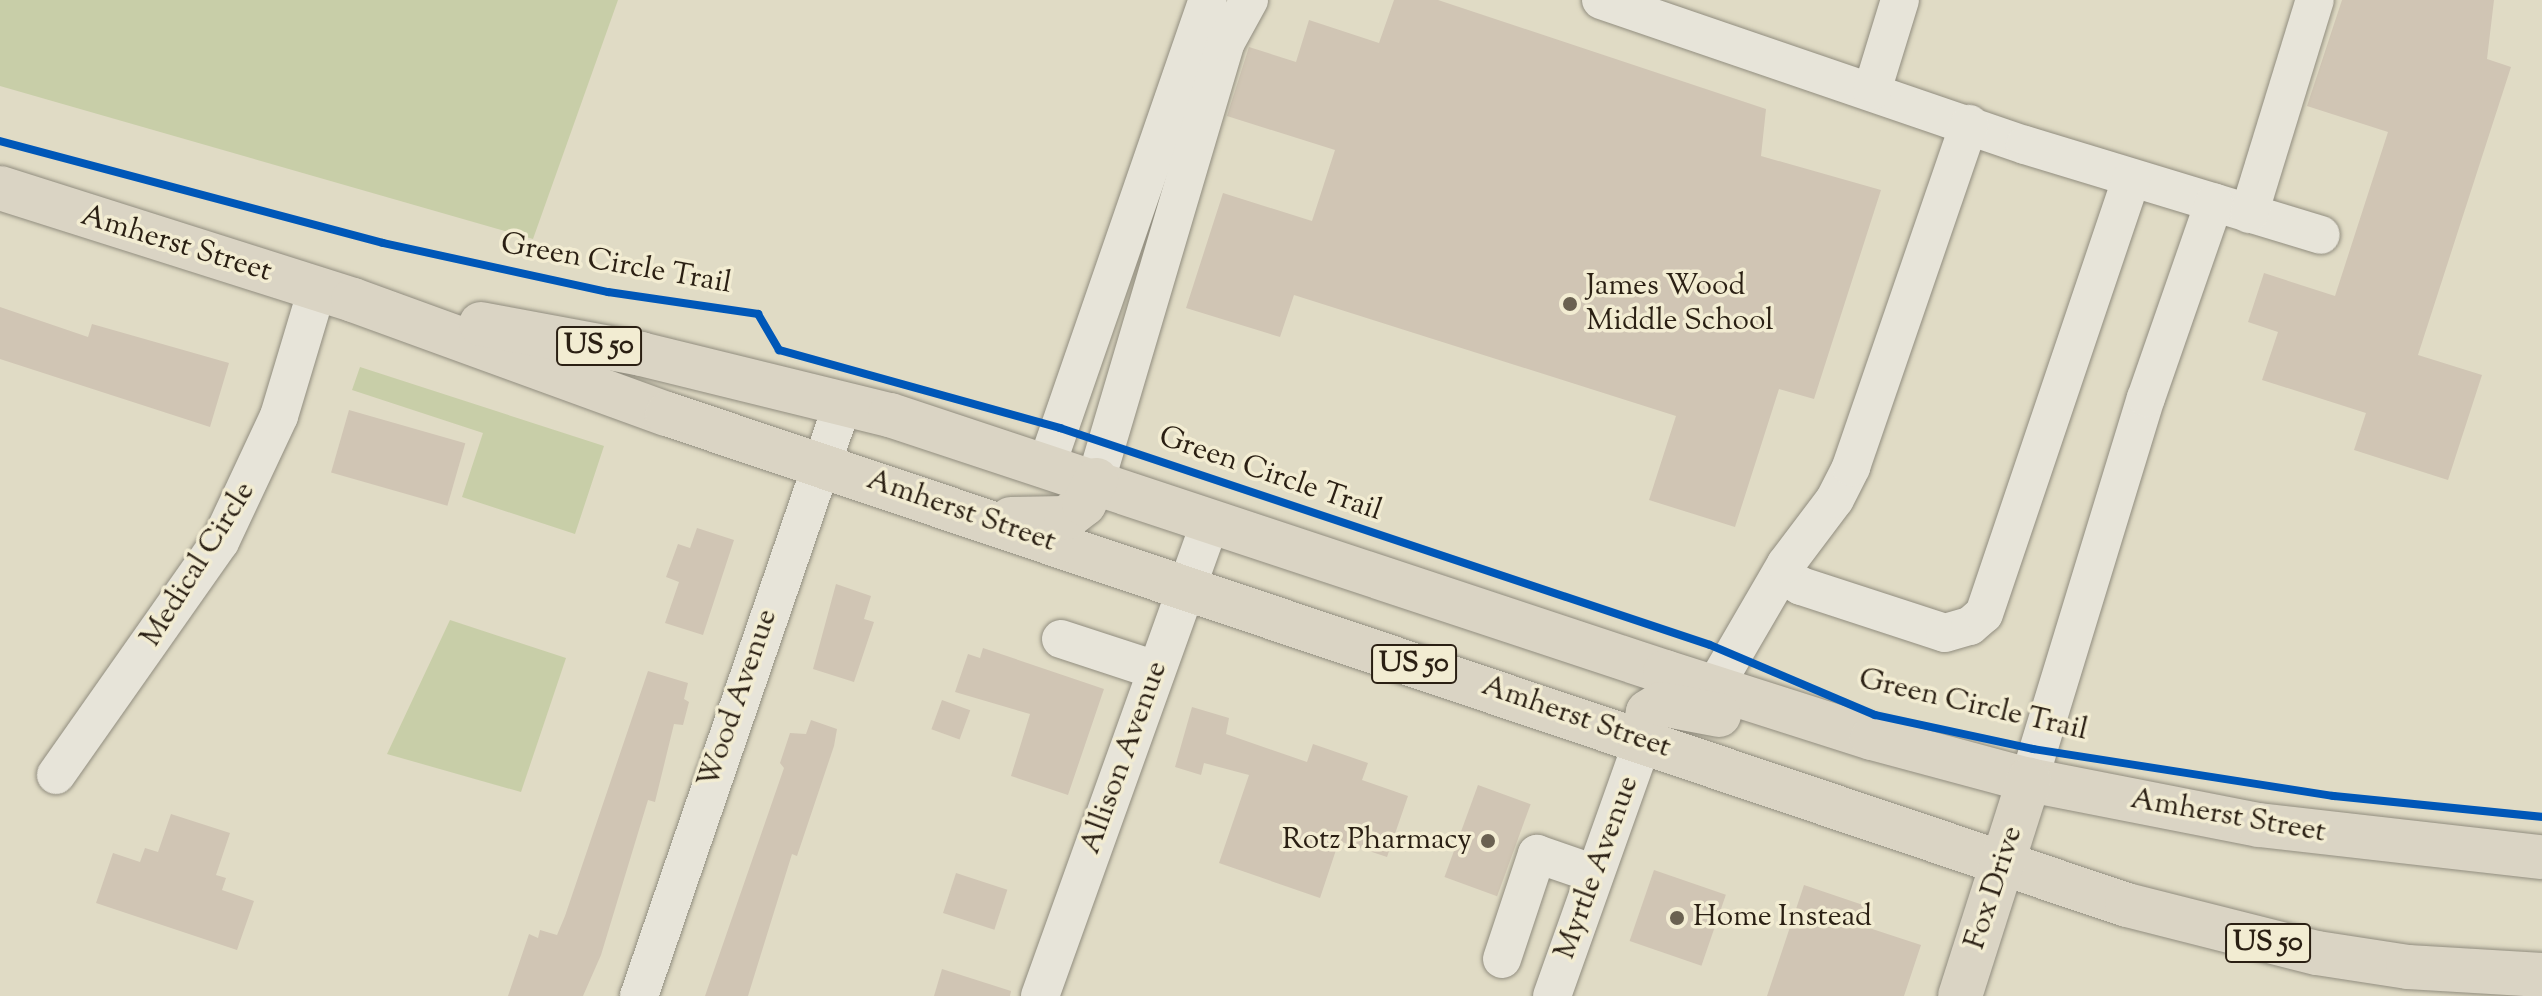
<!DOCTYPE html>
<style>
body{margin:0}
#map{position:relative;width:2542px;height:996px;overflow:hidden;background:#e0dbc5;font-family:"Sorts Mill Goudy",serif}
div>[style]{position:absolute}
.green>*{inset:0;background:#c8cea8}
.building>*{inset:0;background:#d0c5b4;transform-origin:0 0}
.roads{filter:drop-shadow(0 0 2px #918d7f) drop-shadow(0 0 2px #918d7f)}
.minor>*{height:38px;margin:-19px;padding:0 19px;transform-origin:19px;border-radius:19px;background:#e7e4d9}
.major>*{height:44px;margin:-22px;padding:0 22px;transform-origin:22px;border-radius:22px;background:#dad4c4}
.cycleway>*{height:8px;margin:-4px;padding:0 4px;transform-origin:4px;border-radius:4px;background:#0057b8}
.dots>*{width:22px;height:22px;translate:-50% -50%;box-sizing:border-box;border:4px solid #f2ecd2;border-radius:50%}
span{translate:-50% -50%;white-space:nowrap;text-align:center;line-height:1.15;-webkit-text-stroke:7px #f2ecd2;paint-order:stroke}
.shield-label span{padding:2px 6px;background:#f2ecd2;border:2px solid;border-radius:6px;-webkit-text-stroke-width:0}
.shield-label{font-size:28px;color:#2a1f13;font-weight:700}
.street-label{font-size:30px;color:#2a1f13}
.poi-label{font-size:30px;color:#2a1f13}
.left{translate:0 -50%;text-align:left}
.right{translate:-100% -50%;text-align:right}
</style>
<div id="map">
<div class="green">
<div style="clip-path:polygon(0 0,618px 0,533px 239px,0 86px)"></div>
<div style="clip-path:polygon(360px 367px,604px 446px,575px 534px,462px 497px,483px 433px,352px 390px)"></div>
<div style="clip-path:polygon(450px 620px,566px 658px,521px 792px,387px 754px)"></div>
</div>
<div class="building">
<div style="clip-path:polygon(1394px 0,1438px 0,1766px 109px,1761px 156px,1881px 190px,1814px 399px,1779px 389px,1735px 527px,1649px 500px,1676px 416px,1294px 295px,1280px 337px,1186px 308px,1223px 193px,1312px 221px,1335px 150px,1227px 116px,1249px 47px,1296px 62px,1309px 20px,1379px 43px)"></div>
<div style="clip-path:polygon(2342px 0,2494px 0,2487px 59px,2511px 67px,2418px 355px,2482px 375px,2448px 480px,2354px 450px,2366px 413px,2262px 380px,2278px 332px,2248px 322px,2264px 273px,2335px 296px,2388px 132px,2307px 106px)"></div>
<div style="clip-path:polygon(0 307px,88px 337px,92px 324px,229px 363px,210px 427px,0 359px)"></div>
<div style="left:349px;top:410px;width:121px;height:65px;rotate:16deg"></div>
<div style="clip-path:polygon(697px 528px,734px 540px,703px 635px,665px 623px,679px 582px,666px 577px,678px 544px,690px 548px)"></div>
<div style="clip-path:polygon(836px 584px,871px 596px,864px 619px,874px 622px,854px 682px,813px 669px)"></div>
<div style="clip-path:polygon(983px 648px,1104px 689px,1068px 795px,1011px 776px,1030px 714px,955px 692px,968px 654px,980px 658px)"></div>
<div style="clip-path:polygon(648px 671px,688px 683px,684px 699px,689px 702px,683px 725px,674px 724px,655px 802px,648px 800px,601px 955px,583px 996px,508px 996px,529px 934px,538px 938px,540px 930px,557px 935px,565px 916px)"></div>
<div style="left:942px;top:700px;width:30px;height:31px;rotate:20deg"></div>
<div style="clip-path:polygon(1192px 707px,1229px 718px,1226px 734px,1307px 762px,1313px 744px,1368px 763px,1362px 780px,1408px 796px,1387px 857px,1339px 841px,1320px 898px,1219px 863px,1249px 775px,1204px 763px,1201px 775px,1175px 767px)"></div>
<div style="clip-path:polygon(811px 720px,837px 729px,834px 746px,797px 856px,792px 854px,748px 996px,705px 996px,784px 768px,780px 763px,790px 733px,806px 734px)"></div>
<div style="left:1478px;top:785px;width:56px;height:98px;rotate:20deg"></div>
<div style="clip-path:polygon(171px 814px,230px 833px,216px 875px,226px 878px,222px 890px,254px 901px,237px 950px,96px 903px,113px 853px,140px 862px,145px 848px,158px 852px)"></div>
<div style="left:1654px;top:870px;width:76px;height:75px;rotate:19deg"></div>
<div style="left:956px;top:873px;width:54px;height:42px;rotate:18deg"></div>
<div style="clip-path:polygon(1804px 885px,1866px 906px,1860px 925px,1921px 945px,1904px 996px,1767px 996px)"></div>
<div style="clip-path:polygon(942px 969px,1011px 991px,1010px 996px,934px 996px)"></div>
</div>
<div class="roads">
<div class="minor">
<div style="left:1601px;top:0;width:448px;rotate:18.9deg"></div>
<div style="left:2025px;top:145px;width:309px;rotate:16.9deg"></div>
<div style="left:1872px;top:91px;width:95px;rotate:-72.9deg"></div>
<div style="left:2249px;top:214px;width:224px;rotate:-72.9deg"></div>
<div style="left:1047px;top:464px;width:491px;rotate:-70.9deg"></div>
<div style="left:1096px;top:480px;width:457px;rotate:-73.5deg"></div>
<div style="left:1226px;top:42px;width:48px;rotate:-61.3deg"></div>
<div style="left:1781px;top:574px;width:23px;rotate:31deg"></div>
<div style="left:1801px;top:586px;width:151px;rotate:18.1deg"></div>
<div style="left:1945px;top:633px;width:26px;rotate:-16deg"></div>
<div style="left:1970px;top:626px;width:18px;rotate:-41deg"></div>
<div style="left:1984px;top:614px;width:460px;rotate:-71.3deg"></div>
<div style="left:1061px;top:639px;width:100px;rotate:18.1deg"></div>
<div style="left:1715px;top:686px;width:141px;rotate:-59.8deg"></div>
<div style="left:1786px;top:564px;width:81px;rotate:-53deg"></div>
<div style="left:1835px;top:499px;width:36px;rotate:-63deg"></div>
<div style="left:1851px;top:467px;width:363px;rotate:-71deg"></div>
<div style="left:56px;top:775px;width:285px;rotate:-54.9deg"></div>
<div style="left:220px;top:542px;width:139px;rotate:-64.9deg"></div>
<div style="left:279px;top:416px;width:133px;rotate:-73.3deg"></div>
<div style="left:2029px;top:780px;width:400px;rotate:-73deg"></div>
<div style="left:2146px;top:398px;width:207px;rotate:-70.8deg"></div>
<div style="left:1502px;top:959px;width:111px;rotate:-71.6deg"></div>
<div style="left:1537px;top:854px;width:61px;rotate:19deg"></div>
<div style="left:639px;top:996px;width:627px;rotate:-71.02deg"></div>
<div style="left:1040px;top:996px;width:506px;rotate:-70.24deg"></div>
<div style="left:1552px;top:996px;width:272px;rotate:-70.4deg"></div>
</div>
<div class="major">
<div style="left:0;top:188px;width:370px;rotate:17.6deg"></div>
<div style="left:353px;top:300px;width:334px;rotate:20deg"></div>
<div style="left:667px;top:414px;width:1540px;rotate:18.59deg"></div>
<div style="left:2127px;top:905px;width:196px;rotate:14.2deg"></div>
<div style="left:2317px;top:953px;width:92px;rotate:8.7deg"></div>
<div style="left:2408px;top:967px;width:134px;rotate:3.4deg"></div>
<div style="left:481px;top:324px;width:163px;rotate:10.6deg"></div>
<div style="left:641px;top:354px;width:256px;rotate:13.8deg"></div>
<div style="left:890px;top:415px;width:817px;rotate:18.35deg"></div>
<div style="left:1665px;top:672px;width:217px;rotate:17.7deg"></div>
<div style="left:1872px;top:738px;width:163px;rotate:15deg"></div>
<div style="left:2029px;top:780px;width:234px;rotate:11.1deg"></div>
<div style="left:2259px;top:825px;width:285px;rotate:6.5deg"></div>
<div style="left:1011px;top:519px;width:55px;rotate:-1deg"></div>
<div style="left:1066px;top:518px;width:23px;rotate:-38deg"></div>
<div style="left:1084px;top:504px;width:27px;rotate:-63deg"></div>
<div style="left:1643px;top:740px;width:28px;rotate:-80deg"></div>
<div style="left:1648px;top:712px;width:15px;rotate:-32deg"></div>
<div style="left:1661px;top:704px;width:59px;rotate:10.7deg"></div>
<div style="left:1960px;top:996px;width:227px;rotate:-72.3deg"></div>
</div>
</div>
<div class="cycleway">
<div style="left:0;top:141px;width:396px;rotate:14.9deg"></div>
<div style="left:383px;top:243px;width:230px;rotate:12.3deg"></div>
<div style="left:608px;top:292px;width:152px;rotate:8.3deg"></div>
<div style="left:758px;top:314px;width:42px;rotate:59.7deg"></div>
<div style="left:779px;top:350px;width:292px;rotate:15.5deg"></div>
<div style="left:1060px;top:428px;width:685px;rotate:18.46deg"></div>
<div style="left:1710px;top:645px;width:179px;rotate:23deg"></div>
<div style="left:1875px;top:715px;width:162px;rotate:12.1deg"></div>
<div style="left:2033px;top:749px;width:304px;rotate:8.9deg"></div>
<div style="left:2333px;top:796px;width:210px;rotate:5.7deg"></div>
</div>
<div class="dots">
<div style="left:1570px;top:304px;background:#6a6151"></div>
<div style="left:1488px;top:841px;background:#6a6151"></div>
<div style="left:1677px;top:918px;background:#6a6151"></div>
</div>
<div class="shield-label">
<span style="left:599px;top:346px">US 50</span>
<span style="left:1414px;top:664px">US 50</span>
<span style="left:2268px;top:943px">US 50</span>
</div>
<div class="street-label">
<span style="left:176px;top:245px;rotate:17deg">Amherst Street</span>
<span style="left:616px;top:265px;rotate:10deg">Green Circle Trail</span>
<span style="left:1270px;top:475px;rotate:19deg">Green Circle Trail</span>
<span style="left:961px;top:512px;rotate:19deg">Amherst Street</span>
<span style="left:199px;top:565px;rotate:-58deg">Medical Circle</span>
<span style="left:739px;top:699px;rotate:-71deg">Wood Avenue</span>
<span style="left:1973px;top:706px;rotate:13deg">Green Circle Trail</span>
<span style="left:1576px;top:718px;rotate:19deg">Amherst Street</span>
<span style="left:1125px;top:758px;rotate:-70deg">Allison Avenue</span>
<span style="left:2228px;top:817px;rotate:10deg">Amherst Street</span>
<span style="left:1598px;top:868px;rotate:-70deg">Myrtle Avenue</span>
<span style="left:1995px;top:888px;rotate:-72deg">Fox Drive</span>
</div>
<div class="poi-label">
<span class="left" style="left:1586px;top:304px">James Wood<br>Middle School</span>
<span class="right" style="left:1472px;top:841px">Rotz Pharmacy</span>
<span class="left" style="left:1693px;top:918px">Home Instead</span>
</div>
</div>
